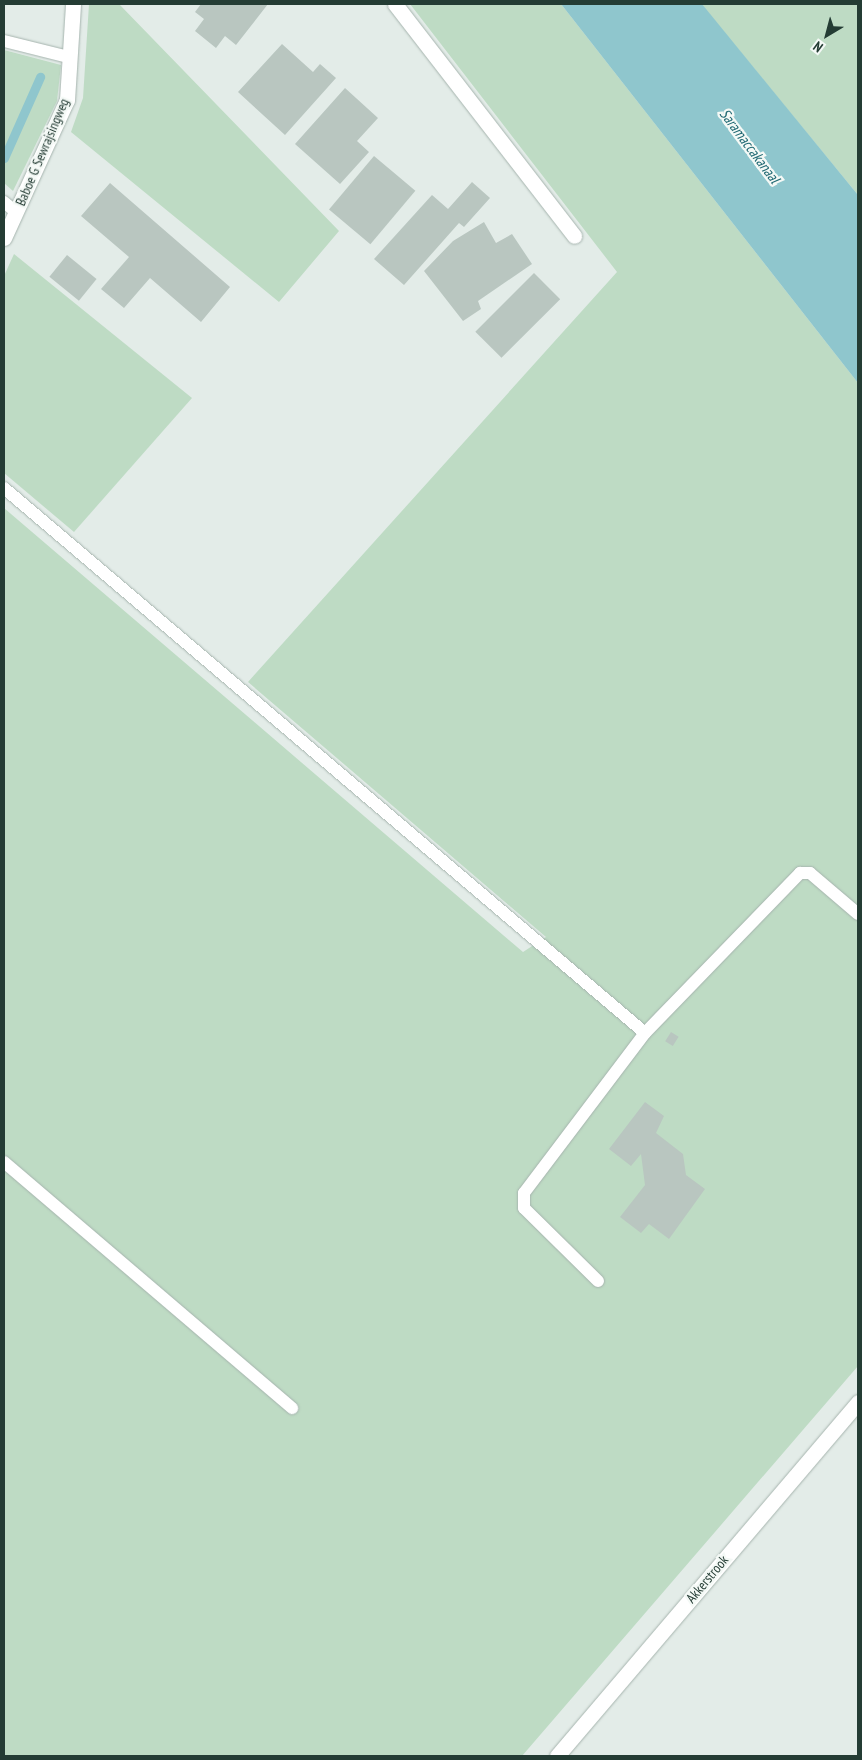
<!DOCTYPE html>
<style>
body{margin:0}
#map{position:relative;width:862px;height:1760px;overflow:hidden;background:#e3ece8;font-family:"PT Sans Narrow",sans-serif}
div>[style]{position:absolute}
.green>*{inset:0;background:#bedbc4}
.water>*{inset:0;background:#8fc6cd}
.stream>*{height:9px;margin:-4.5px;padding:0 4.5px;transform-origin:4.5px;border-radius:4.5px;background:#8fc6cd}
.building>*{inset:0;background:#b9c6c0;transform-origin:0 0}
.roads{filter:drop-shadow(0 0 1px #a6b4ae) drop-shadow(0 0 1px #a6b4ae)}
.lane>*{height:12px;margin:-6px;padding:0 6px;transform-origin:6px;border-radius:6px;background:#fff}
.street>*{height:15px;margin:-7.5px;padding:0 7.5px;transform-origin:7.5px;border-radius:7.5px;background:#fff}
.secondary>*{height:15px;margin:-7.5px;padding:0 7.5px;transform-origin:7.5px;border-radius:7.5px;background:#fff}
span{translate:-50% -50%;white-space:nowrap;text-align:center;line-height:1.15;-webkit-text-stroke:4.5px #f4f9f6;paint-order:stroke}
.street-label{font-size:14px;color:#243c34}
.water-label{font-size:15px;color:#226a74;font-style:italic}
.frame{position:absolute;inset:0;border:5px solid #243c34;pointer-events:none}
.north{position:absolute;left:802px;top:10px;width:50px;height:50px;-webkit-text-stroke:4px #f4f9f6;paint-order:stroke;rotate:217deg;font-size:14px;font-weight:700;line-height:20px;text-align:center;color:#243c34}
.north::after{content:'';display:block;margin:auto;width:18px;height:22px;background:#243c34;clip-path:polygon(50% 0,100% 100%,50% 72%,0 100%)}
</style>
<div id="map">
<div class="green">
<div style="clip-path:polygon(89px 4px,119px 4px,339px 231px,279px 302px,71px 132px,83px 98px)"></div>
<div style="clip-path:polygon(410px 4px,561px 4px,858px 383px,858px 1366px,522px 1756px,4px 1756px,4px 508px,523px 952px,546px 937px,248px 682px,617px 272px)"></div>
<div style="clip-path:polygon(702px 4px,858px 4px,858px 195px,706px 10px)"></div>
<div style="clip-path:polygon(4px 50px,61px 65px,57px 101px,13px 191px,4px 183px)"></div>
<div style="clip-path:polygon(14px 254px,192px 398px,74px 532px,4px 473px,4px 276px)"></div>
</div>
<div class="water">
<div style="clip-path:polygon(561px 4px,702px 4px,858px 195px,858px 383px)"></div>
</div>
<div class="stream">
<div style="left:4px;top:158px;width:89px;rotate:-66deg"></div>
</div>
<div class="building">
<div style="clip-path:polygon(201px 4px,268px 4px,236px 45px,225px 36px,216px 48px,195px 31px,204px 19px,195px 12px)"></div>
<div style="clip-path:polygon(282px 44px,313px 72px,320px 64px,336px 78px,285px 135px,238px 92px)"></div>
<div style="clip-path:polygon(345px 88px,378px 118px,357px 141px,369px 152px,340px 184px,295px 144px)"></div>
<div style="left:374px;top:156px;width:54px;height:70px;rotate:40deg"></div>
<div style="clip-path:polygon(472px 182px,490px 198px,464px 227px,459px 223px,404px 285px,374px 259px,432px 195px,448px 209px)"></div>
<div style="clip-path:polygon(110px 183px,230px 287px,201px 322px,150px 278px,124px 308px,101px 289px,129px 257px,81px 216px)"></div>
<div style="clip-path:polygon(484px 222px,496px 243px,512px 234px,532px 264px,478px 301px,481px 309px,463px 321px,424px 271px,453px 241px)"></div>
<div style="left:67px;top:255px;width:38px;height:28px;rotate:39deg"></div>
<div style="left:534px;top:273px;width:37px;height:83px;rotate:45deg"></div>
<div style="left:671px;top:1032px;width:9px;height:11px;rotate:32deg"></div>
<div style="clip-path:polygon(645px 1102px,664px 1116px,656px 1133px,683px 1154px,686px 1175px,705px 1189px,669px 1239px,649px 1224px,641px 1233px,620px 1217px,645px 1185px,641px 1154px,631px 1166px,609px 1149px)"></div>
</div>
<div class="roads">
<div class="lane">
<div style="left:4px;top:41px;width:66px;rotate:14deg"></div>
<div style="left:4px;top:202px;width:16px;rotate:40deg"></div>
<div style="left:4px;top:488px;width:841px;rotate:40.37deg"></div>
<div style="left:4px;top:1162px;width:379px;rotate:40.5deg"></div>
<div style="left:598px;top:1281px;width:104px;rotate:-135.4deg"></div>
<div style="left:524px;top:1208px;width:15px;rotate:-90deg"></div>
<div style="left:524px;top:1193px;width:201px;rotate:-52.9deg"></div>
<div style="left:645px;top:1033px;width:223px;rotate:-45.9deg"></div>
<div style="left:800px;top:873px;width:10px"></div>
<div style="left:810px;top:873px;width:63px;rotate:40.5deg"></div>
</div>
<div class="street">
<div style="left:395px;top:4px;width:293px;rotate:52.3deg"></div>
<div style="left:4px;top:238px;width:152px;rotate:-65.5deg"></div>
<div style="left:67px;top:100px;width:96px;rotate:-86.4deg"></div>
</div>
<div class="secondary">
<div style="left:557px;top:1756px;width:465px;rotate:-49.6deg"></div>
</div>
</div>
<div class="street-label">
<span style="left:42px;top:152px;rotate:-67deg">Baboe G Sewrajsingweg</span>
<span style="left:707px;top:1579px;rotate:-50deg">Akkerstrook</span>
</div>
<div class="water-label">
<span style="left:750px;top:146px;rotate:53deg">Saramaccakanaal</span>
</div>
<div class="frame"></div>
<div class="north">N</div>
</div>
